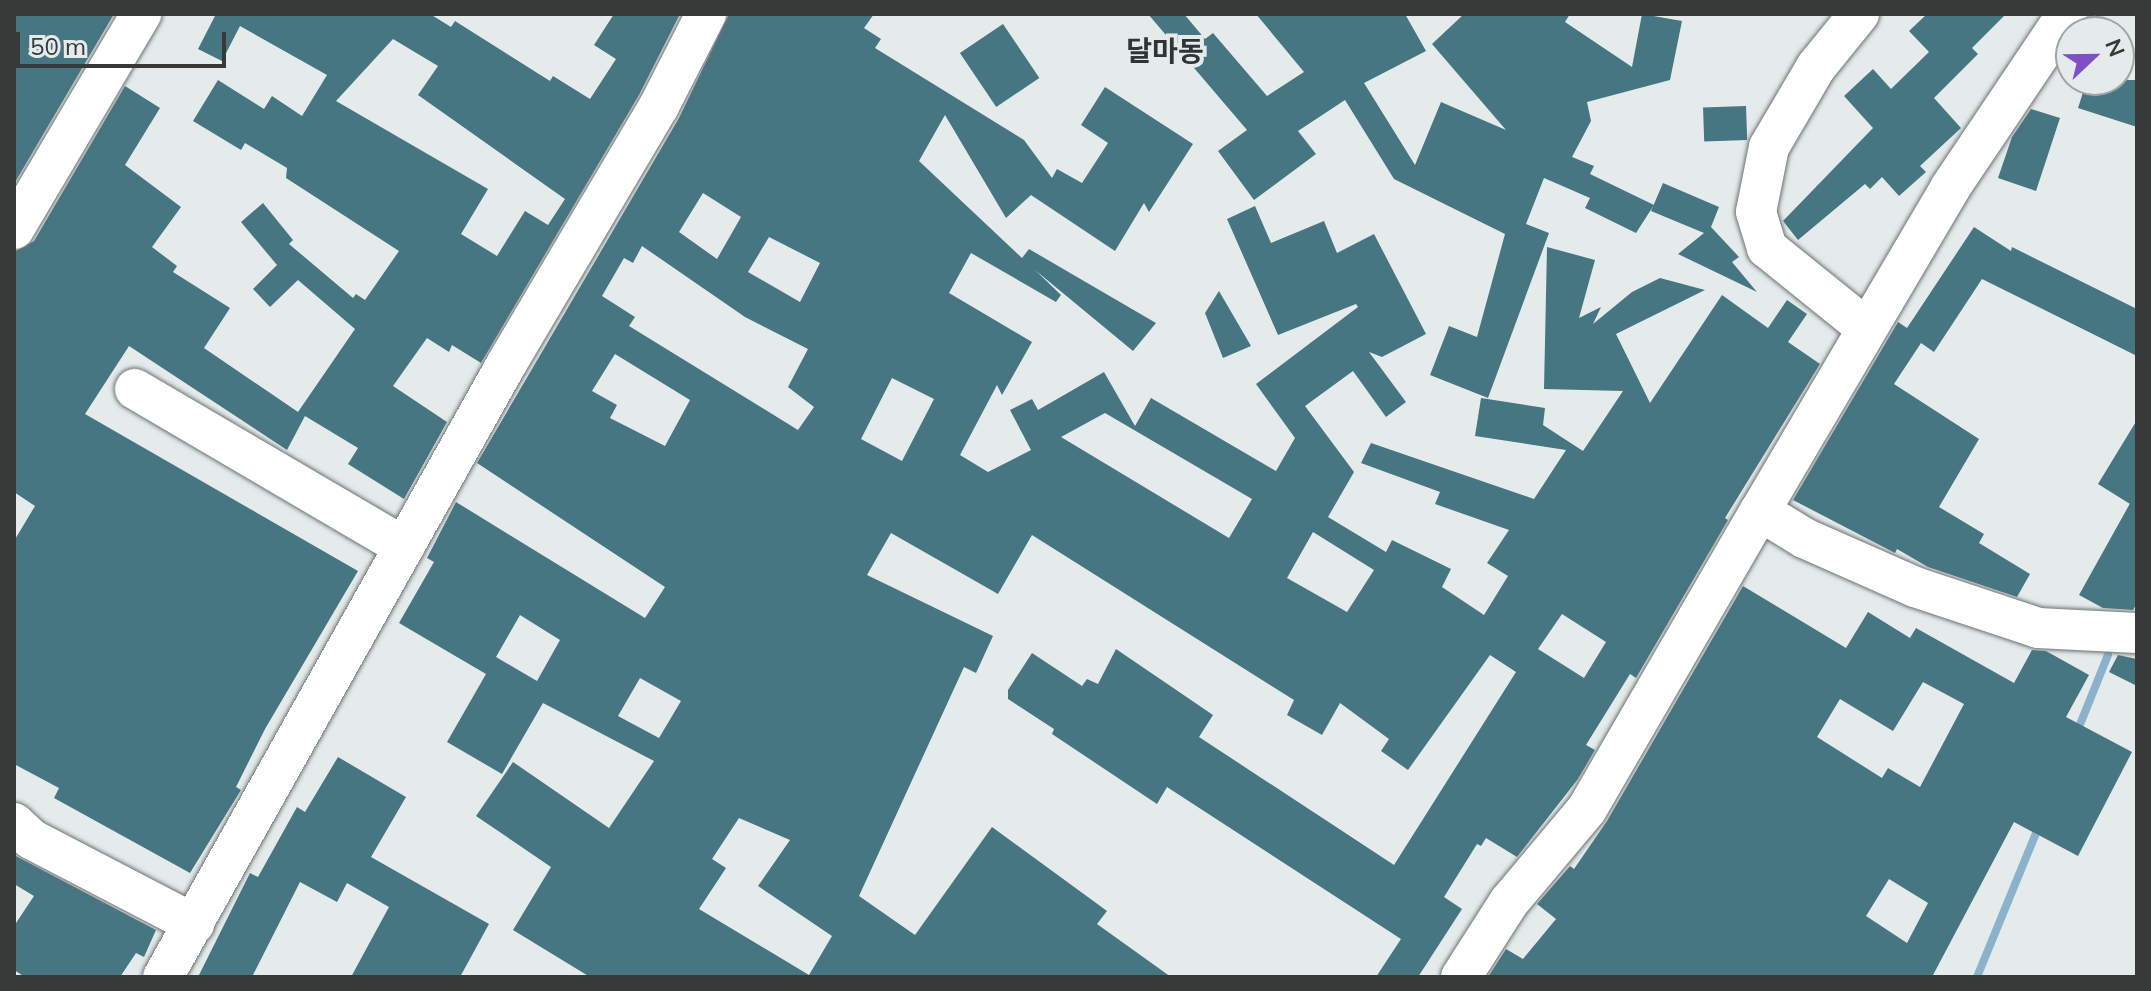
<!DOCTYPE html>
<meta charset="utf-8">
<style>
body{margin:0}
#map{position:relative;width:2151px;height:991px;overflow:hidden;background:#e5ebeb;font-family:Mulish,"Noto Sans KR",sans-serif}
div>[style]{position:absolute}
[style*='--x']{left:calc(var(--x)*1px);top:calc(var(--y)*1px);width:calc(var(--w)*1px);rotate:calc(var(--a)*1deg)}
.stream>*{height:8px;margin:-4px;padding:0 4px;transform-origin:4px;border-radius:4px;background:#8bb2cc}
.building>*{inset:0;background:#457682;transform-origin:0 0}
.roads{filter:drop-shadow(0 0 2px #6c7272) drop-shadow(0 0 2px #6c7272)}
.minor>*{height:40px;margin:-20px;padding:0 20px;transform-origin:20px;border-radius:20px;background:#fff}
span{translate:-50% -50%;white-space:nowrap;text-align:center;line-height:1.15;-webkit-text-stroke:8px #e5ebeb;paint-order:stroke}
.quarter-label{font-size:28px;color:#2f3434;font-weight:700}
.frame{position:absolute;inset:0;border:16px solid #383a3a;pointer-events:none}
.north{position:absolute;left:2055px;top:16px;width:80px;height:80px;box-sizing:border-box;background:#e5ebeb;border:2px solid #a0a4a4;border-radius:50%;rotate:68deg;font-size:22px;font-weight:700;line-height:32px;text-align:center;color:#383a3a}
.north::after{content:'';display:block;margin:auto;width:28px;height:36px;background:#7d50c9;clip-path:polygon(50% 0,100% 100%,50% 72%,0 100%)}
.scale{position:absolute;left:16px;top:32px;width:210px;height:36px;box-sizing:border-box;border:4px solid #383a3a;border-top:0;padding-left:10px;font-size:24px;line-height:28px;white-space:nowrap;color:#383a3a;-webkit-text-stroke:6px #e5ebeb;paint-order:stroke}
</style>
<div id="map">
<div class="stream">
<div style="--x:2077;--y:732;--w:83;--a:-68.1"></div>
<div style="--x:1977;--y:977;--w:163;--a:-67.7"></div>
</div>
<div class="building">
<div style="clip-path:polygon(14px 14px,114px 14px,14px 184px)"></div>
<div style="clip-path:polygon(evenodd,216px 14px,430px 14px,451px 27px,455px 21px,550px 81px,553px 76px,590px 99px,616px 59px,594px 45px,614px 14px,680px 14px,639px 95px,481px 363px,452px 345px,449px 352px,427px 338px,393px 386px,447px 422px,404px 499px,348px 464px,358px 448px,305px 416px,287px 450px,129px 346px,85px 414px,358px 571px,265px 729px,236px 787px,241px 790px,190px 873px,54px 798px,59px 788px,14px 764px,14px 541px,35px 506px,14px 492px,14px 252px,34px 241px,125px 86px,160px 108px,125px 165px,181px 207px,152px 247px,177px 266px,173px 272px,230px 308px,204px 348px,298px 412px,355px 329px,298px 280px,270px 307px,253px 289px,277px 265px,241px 222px,263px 203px,293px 240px,289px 244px,353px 298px,356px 294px,365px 300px,399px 251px,286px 178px,287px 168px,245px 143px,241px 150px,193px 121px,218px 80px,264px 109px,272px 96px,302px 116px,327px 75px,240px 26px,222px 61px,198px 49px,216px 14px,393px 39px,438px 66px,418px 95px,565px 199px,548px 225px,525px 211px,497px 256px,461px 234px,488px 189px,336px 101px,393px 39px)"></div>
<div style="clip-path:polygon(evenodd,729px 14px,874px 14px,864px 28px,881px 39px,875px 48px,1024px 140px,1052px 178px,1057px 169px,1082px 183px,1108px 143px,1081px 125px,1105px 87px,1193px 144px,1149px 212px,1144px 203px,1115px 251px,1031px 195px,1006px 218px,945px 115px,919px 161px,1022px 258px,1029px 249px,1156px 323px,1133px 351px,1035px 270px,1061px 295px,1056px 302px,971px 253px,949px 293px,1032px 342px,1002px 395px,997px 385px,960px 455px,988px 472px,1031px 450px,1010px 410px,1032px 399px,1038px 410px,1104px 372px,1135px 426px,1151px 398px,1276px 471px,1295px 438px,1256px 384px,1358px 307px,1356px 304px,1278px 335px,1227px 219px,1255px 206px,1271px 243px,1324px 221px,1337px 253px,1374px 234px,1426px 334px,1382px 357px,1369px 352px,1406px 402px,1386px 417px,1353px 371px,1305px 406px,1354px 472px,1328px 517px,1386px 552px,1392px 540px,1451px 569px,1442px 587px,1484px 615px,1508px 576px,1487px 563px,1509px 530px,1435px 504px,1440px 492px,1361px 463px,1371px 443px,1534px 499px,1566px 450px,1475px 436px,1481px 398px,1545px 408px,1543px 425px,1583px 451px,1623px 391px,1544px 389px,1547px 247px,1595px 260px,1579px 318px,1601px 307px,1593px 324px,1632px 292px,1660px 278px,1705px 290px,1616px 334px,1650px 403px,1722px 295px,1768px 328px,1787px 300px,1807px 314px,1788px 342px,1820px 364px,1725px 518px,1728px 520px,1636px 678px,1630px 674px,1586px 745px,1595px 750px,1578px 779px,1517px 857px,1486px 838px,1481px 846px,1477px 844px,1444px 897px,1462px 909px,1418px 977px,1376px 977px,1401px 939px,1167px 787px,1157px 804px,1052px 734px,1054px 729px,1008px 699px,1008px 690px,1032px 653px,1082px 686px,1087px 679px,1098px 684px,1116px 649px,1213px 715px,1199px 737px,1394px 865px,1516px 672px,1490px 655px,1408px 770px,1381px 751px,1389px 739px,1340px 703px,1322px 735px,1287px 715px,1294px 700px,1032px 535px,998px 594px,891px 533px,867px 575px,993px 636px,976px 673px,964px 667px,859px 896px,915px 935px,992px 827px,1107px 911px,1097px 924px,1171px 977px,590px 977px,513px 930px,551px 867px,476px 816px,513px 762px,609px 828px,654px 761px,543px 703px,502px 774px,447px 742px,486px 674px,399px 623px,434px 562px,427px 558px,456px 502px,645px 618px,665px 587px,477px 463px,679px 118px,729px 14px,703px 193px,741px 217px,717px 259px,679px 232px,703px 193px,729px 14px,769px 237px,820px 263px,800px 302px,748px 272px,769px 237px,729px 14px,642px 246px,745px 317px,808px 349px,788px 387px,814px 407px,798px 430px,629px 326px,635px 317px,602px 296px,624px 258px,633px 263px,642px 246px,729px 14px,615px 354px,690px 400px,665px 446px,610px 418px,617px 405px,592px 391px,615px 354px,729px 14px,892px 378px,934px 399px,902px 461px,861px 439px,892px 378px,729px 14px,1105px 413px,1252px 499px,1229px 538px,1061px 437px,1105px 413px,729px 14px,1313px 532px,1374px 570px,1347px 612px,1287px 578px,1313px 532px,729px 14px,1562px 614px,1606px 642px,1584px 678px,1538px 649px,1562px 614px,729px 14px,520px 615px,560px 640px,537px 681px,496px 657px,520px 615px,729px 14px,640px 678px,681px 701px,659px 738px,618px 716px,640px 678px,729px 14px,739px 818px,790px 840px,758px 886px,832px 936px,809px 975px,699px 909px,726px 868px,712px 859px,739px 818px)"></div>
<div style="clip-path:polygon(1148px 14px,1184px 14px,1205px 39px,1213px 33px,1267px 96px,1304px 72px,1256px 14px,1405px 14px,1426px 51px,1364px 83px,1415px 165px,1441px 102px,1506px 130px,1432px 44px,1464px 14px,1570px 14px,1565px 22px,1632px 67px,1642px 14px,1682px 21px,1670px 80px,1587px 102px,1591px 121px,1572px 157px,1594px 166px,1590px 174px,1654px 205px,1636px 233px,1585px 208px,1590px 198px,1544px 178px,1526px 224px,1549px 233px,1488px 398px,1430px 375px,1449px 326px,1477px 337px,1505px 234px,1394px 179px,1345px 100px,1298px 131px,1316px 154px,1254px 200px,1218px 151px,1247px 130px)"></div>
<div style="clip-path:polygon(1927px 14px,2006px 14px,1972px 48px,1978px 54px,1934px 98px,1961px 128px,1920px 166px,1926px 172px,1899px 196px,1882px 177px,1870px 189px,1865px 184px,1798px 240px,1783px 221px,1873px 128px,1844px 96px,1873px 69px,1891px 89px,1929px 52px,1909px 31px)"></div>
<div style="left:1003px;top:24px;width:65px;height:52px;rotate:56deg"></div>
<div style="clip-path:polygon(2087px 80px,2137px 80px,2137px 127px,2078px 108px)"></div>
<div style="left:1746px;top:106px;width:34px;height:43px;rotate:88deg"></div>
<div style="clip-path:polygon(2031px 109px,2060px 118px,2036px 191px,1998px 178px,2012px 137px)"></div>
<div style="clip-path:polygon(1663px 183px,1719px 207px,1711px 227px,1739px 257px,1732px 262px,1757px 292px,1678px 254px,1704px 233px,1651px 211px)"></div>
<div style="clip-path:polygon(1974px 227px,2011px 251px,2012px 247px,2137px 309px,2137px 356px,1982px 279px,1934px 352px,1921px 343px,1894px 384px,1979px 439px,1939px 507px,1984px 534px,1979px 543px,2030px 574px,2017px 597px,1928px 567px,1897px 549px,1895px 553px,1793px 500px,1898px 322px,1907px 328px)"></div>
<div style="clip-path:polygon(1219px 291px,1251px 346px,1223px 358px,1205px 313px)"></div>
<div style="clip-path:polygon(2137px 420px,2137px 603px,2133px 610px,2103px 608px,2079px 595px,2133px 498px,2130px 504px,2098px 484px)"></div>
<div style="clip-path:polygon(evenodd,1743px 586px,1846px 648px,1868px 612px,1910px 638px,1916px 628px,2014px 683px,2032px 650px,2046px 651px,2089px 675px,2066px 717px,2132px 752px,2078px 856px,2014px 822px,1932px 977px,1488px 977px,1506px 949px,1523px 959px,1556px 919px,1537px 904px,1570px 866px,1574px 869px,1607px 821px,1743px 586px,1923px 682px,1964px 704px,1920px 787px,1888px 768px,1882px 778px,1817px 737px,1840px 699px,1893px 731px,1923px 682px,1743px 586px,1889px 879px,1928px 903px,1907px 943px,1866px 916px,1889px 879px)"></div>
<div style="clip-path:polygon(2118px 655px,2137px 659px,2137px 686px,2109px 672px)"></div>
<div style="clip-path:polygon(338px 757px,406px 797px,371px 857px,489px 924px,460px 977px,351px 977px,389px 907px,347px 883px,337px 902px,300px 882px,252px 977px,198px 977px,250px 873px,258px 877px,297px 807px,305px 812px)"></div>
<div style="clip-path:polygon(14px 855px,156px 930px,144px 957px,136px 953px,120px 977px,25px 977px,14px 970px,14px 926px,34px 896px,14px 884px)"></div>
</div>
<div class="roads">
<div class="minor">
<div style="--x:1859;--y:14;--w:68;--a:129.1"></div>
<div style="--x:1816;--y:67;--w:93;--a:120.4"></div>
<div style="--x:1769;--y:147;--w:66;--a:101.3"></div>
<div style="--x:1756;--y:212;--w:38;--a:73"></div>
<div style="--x:1767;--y:248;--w:127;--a:38.9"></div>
<div style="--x:14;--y:229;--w:250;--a:-59.4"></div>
<div style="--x:135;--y:389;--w:312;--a:30.4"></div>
<div style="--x:1760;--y:511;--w:375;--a:-59.5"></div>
<div style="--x:1950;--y:188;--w:210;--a:-56.1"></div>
<div style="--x:14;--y:823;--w:23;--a:43"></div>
<div style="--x:31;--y:839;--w:184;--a:27.5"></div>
<div style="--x:163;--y:977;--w:704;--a:-60.74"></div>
<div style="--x:507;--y:363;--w:299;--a:-59.4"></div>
<div style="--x:659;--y:106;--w:103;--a:-62.9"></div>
<div style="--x:1461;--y:977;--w:89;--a:-57.4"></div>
<div style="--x:1509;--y:902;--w:121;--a:-50"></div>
<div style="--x:1587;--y:809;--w:345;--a:-59.9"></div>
<div style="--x:1760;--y:511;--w:52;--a:31.5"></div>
<div style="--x:1804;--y:538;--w:121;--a:23.8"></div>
<div style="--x:1915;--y:587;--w:130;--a:18.4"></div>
<div style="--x:2038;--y:628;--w:99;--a:2.9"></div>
</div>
</div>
<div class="quarter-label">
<span style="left:1165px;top:51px">달마동</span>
</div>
<div class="frame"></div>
<div class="north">N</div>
<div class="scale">50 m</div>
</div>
